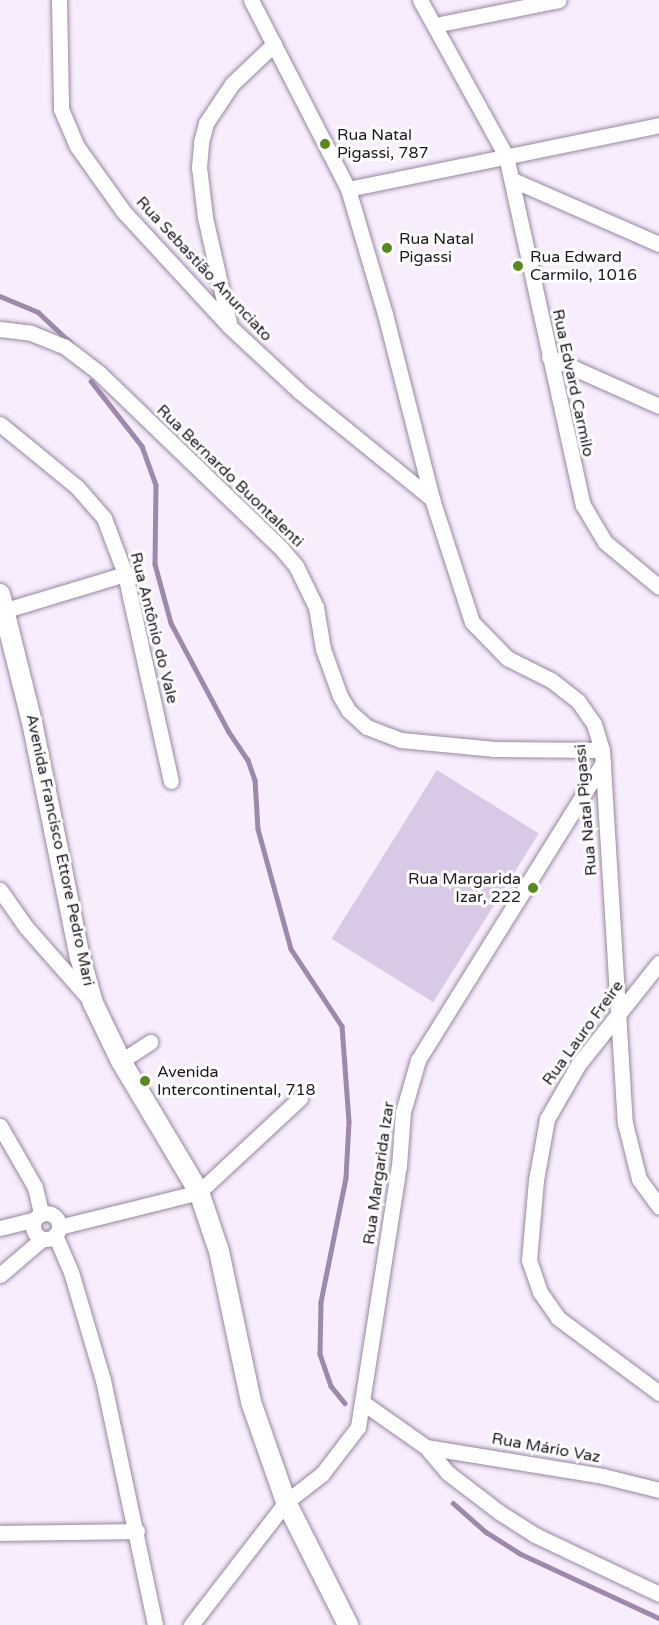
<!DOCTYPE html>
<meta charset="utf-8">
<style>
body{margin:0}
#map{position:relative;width:659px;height:1625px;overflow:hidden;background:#f7edfd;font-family:"Varela Round",sans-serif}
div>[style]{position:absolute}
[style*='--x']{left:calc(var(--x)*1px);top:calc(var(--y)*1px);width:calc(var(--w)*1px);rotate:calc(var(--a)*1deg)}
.green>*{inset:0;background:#dac9e6;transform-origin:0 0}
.stream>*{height:4.5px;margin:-2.25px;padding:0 2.25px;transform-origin:2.25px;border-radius:2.25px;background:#9e89ac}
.roads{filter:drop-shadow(0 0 2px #9788a0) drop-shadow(0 0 2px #9788a0)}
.minor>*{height:15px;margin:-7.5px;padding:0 7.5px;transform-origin:7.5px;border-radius:7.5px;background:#fff}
.minor>.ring{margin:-7.5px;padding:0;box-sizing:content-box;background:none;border:15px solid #fff;border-radius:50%}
.tertiary>*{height:20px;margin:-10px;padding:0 10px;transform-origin:10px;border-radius:10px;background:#fff}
.dots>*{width:16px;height:16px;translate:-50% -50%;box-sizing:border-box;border:3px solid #fff;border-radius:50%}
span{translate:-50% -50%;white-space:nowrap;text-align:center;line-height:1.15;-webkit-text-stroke:6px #fff;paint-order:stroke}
.poi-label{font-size:16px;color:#1e1822}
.left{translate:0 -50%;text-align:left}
.right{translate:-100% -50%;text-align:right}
.street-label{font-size:16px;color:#1e1822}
</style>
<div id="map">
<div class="green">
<div style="left:437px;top:770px;width:120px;height:199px;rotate:32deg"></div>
</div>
<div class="stream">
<div style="--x:0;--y:296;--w:41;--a:22.8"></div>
<div style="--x:38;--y:312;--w:45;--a:43.2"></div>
<div style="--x:91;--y:381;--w:83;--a:51.9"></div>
<div style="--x:142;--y:446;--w:41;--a:70.3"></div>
<div style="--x:156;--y:485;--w:79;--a:90.7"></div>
<div style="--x:155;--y:564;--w:61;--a:74.8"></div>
<div style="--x:171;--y:623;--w:123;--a:62"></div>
<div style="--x:229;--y:732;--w:34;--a:56"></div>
<div style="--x:248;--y:760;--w:21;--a:71"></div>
<div style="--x:255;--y:780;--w:49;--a:86.5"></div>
<div style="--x:258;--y:829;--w:124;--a:74.6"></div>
<div style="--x:291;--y:949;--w:92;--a:56.5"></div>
<div style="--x:342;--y:1026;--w:96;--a:85.8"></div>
<div style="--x:349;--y:1122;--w:56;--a:93.1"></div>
<div style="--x:346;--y:1178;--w:126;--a:101.4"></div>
<div style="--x:321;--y:1302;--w:52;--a:91.1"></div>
<div style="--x:320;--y:1354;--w:34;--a:71"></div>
<div style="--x:331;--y:1386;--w:22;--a:51"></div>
<div style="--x:453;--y:1503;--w:44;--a:41.3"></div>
<div style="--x:486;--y:1532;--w:41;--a:32.2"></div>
<div style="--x:521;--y:1554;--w:152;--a:24.9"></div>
</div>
<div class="roads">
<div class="minor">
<div style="--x:59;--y:0;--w:109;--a:88.9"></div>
<div style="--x:61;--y:109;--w:39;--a:67"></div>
<div style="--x:76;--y:145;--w:81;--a:54.5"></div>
<div style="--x:123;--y:211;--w:156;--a:47.3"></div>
<div style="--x:229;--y:326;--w:97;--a:42.9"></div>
<div style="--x:300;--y:392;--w:170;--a:39"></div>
<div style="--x:251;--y:0;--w:212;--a:62.8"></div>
<div style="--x:348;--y:189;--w:130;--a:73.5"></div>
<div style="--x:385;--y:314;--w:191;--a:75.7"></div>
<div style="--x:432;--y:499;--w:129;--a:72"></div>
<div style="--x:472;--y:622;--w:50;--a:45.8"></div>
<div style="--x:507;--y:658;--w:49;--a:26.6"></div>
<div style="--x:551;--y:680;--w:34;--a:38"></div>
<div style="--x:578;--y:701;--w:28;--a:55"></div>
<div style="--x:594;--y:724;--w:27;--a:73"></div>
<div style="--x:602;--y:750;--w:374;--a:86.5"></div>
<div style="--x:625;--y:1123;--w:58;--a:76"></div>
<div style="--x:639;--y:1179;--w:34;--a:54"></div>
<div style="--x:420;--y:0;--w:178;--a:61.1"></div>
<div style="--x:506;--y:156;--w:357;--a:77.6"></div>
<div style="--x:583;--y:505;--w:43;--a:59.3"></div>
<div style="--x:605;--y:542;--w:70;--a:39.8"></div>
<div style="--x:435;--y:25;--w:126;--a:-11.4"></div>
<div style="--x:513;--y:180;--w:159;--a:23.7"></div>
<div style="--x:348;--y:189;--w:318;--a:-11.6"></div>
<div style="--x:229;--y:323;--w:109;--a:-102.8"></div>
<div style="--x:205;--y:217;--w:50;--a:-96.8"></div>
<div style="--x:199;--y:167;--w:25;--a:-85"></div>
<div style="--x:201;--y:142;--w:20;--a:-75"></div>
<div style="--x:206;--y:123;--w:47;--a:-56.3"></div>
<div style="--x:232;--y:84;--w:58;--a:-43.6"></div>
<div style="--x:0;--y:329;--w:31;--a:7"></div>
<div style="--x:31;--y:333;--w:35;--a:22"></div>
<div style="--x:64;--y:346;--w:43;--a:37.4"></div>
<div style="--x:98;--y:372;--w:252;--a:43.9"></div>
<div style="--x:280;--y:547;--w:25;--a:50"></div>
<div style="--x:296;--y:566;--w:46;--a:64"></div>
<div style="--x:316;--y:607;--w:43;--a:80.5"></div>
<div style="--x:323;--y:649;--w:50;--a:70.1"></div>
<div style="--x:340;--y:696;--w:17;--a:59"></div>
<div style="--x:349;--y:711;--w:24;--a:42"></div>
<div style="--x:367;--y:727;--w:36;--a:21"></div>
<div style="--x:401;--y:740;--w:94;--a:5.5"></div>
<div style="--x:495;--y:749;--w:107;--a:0.5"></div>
<div style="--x:549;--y:357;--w:120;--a:24"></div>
<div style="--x:0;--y:424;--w:99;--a:39.3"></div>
<div style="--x:77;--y:487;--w:41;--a:48.9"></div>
<div style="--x:104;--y:518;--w:60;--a:69.4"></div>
<div style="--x:125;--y:574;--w:212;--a:77.5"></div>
<div style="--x:6;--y:610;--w:124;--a:-16.8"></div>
<div style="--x:0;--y:890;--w:45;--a:54.9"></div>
<div style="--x:26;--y:927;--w:98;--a:48.7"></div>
<div style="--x:659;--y:963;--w:130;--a:128.5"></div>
<div style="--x:578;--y:1065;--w:62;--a:119.9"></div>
<div style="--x:547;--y:1119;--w:62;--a:100.2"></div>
<div style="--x:536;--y:1180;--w:80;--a:95"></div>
<div style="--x:529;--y:1260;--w:34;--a:71"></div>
<div style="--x:540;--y:1292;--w:32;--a:55"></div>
<div style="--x:558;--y:1318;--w:126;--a:36.6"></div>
<div style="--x:121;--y:1061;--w:35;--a:-33"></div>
<div style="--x:0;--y:1126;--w:70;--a:60.2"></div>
<div style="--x:35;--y:1187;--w:28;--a:77"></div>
<div class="ring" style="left:33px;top:1213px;width:11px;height:11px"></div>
<div style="--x:59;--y:1227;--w:144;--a:-14"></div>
<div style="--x:199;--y:1192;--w:138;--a:-42.9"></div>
<div style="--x:0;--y:1228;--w:36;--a:-14"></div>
<div style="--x:55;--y:1235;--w:40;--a:66.6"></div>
<div style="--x:71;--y:1272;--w:113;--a:73.5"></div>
<div style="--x:103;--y:1380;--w:250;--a:78"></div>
<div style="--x:0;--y:1275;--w:55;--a:-40.6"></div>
<div style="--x:362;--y:1402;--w:78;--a:35.1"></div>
<div style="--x:426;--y:1447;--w:34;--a:50"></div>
<div style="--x:448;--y:1473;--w:64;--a:37.4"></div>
<div style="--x:499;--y:1512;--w:43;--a:32.6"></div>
<div style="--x:535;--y:1535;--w:137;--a:25.4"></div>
<div style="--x:426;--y:1447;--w:179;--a:9.3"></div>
<div style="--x:603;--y:1476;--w:58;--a:14"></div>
<div style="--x:0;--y:1533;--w:137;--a:-0.8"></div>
<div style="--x:191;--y:1625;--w:155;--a:-52.3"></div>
<div style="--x:286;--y:1502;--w:46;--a:-37.9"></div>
<div style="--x:322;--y:1474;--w:59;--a:-52.5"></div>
<div style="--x:358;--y:1427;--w:264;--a:-81.1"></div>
<div style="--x:399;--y:1166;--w:54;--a:-85.8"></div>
<div style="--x:403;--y:1112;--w:54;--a:-73.9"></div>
<div style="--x:418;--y:1060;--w:350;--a:-58.1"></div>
</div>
<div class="tertiary">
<div style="--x:0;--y:594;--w:132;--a:76"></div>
<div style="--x:32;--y:722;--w:240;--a:78.5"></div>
<div style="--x:80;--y:957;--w:48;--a:74.2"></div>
<div style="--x:93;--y:1003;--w:64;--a:64.2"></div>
<div style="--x:121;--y:1061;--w:152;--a:59.2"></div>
<div style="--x:199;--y:1192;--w:62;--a:71.3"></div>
<div style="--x:219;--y:1251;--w:154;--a:78"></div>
<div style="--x:251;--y:1402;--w:106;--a:70.7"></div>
<div style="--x:286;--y:1502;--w:138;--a:63.2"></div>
</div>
</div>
<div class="dots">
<div style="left:325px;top:144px;background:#57891e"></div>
<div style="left:387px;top:248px;background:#57891e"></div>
<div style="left:518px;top:266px;background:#57891e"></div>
<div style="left:533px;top:888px;background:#57891e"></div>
<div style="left:145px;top:1081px;background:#57891e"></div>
</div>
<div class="poi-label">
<span class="left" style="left:337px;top:144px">Rua Natal<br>Pigassi, 787</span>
<span class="left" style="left:399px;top:248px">Rua Natal<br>Pigassi</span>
<span class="left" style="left:530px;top:266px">Rua Edward<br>Carmilo, 1016</span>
<span class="right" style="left:521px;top:888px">Rua Margarida<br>Izar, 222</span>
<span class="left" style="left:157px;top:1081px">Avenida<br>Intercontinental, 718</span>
</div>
<div class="street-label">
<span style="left:204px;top:269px;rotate:47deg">Rua Sebastião Anunciato</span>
<span style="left:573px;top:383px;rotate:78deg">Rua Edvard Carmilo</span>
<span style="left:230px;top:476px;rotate:44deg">Rua Bernardo Buontalenti</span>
<span style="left:154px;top:628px;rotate:76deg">Rua Antônio do Vale</span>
<span style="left:586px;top:810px;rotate:-95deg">Rua Natal Pigassi</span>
<span style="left:60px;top:850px;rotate:78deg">Avenida Francisco Ettore Pedro Mari</span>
<span style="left:583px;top:1033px;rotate:-54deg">Rua Lauro Freire</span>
<span style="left:379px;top:1173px;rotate:-82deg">Rua Margarida Izar</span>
<span style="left:546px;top:1448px;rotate:10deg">Rua Mário Vaz</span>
</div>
</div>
